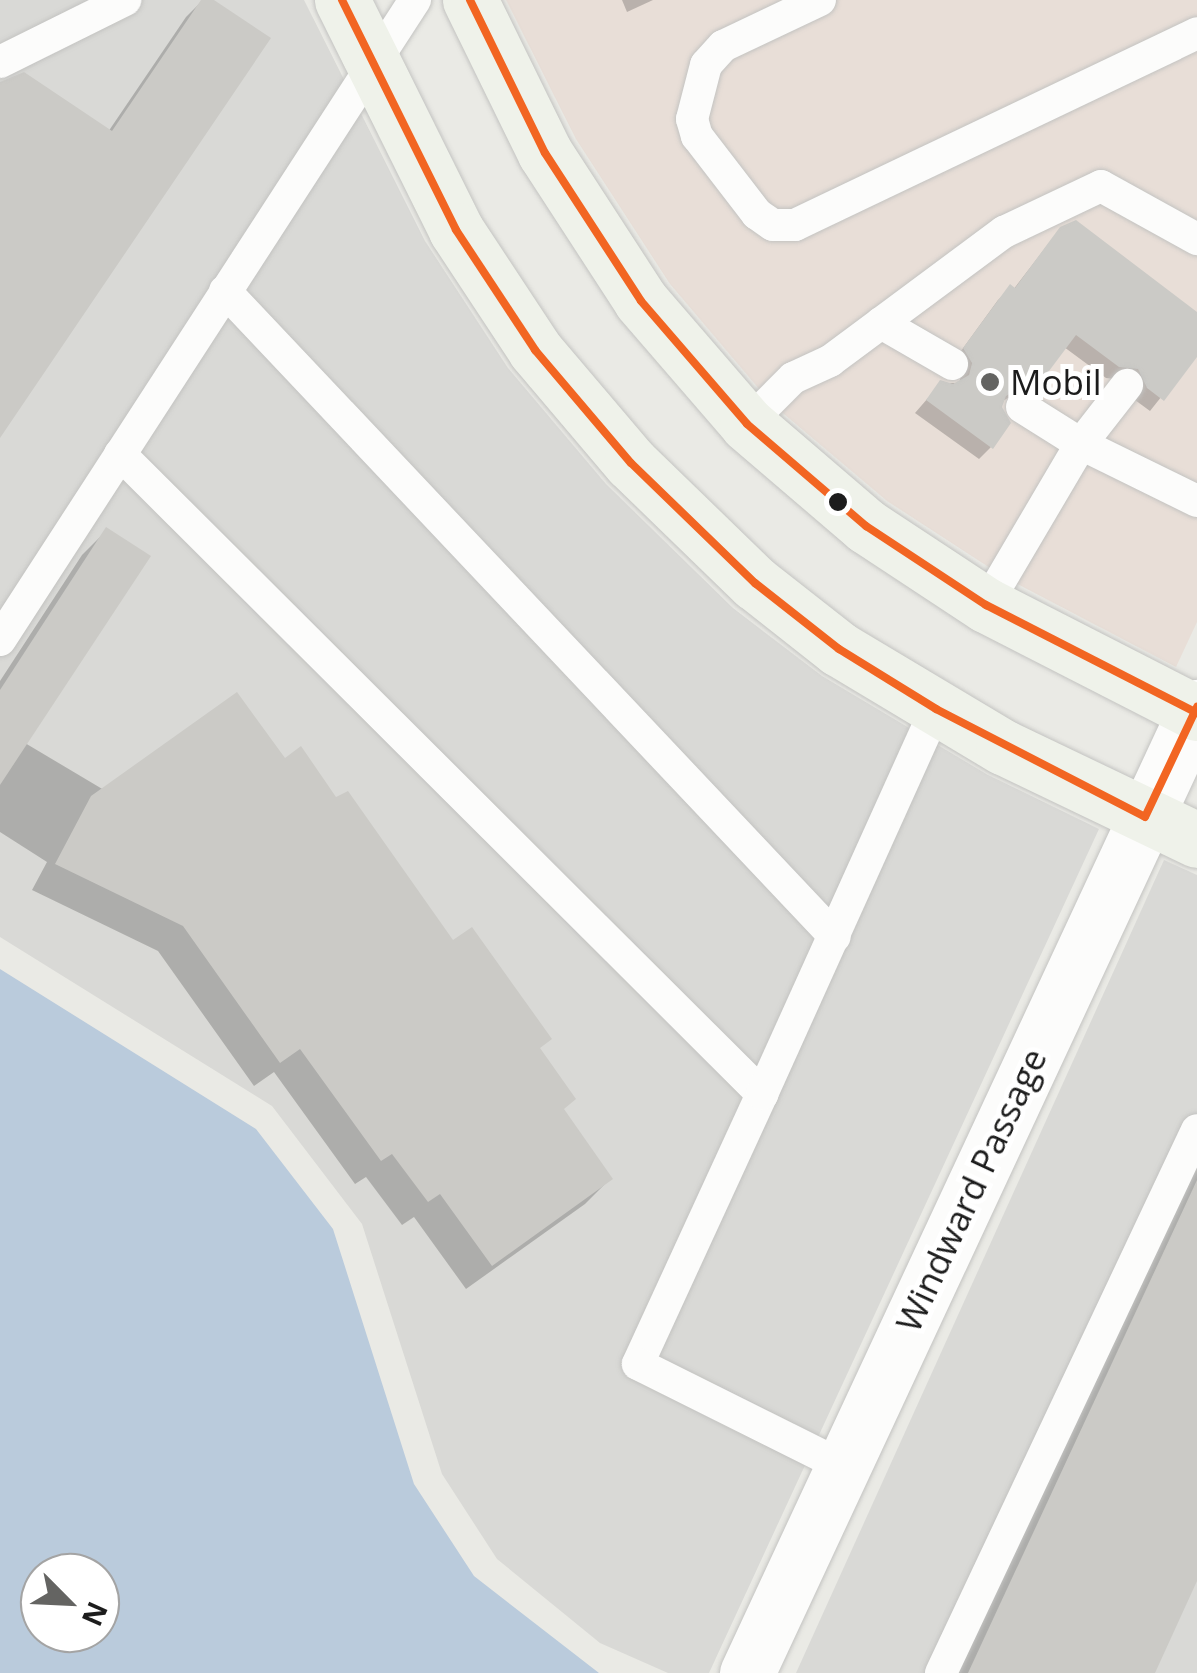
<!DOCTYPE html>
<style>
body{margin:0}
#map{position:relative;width:1197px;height:1673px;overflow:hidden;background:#eaeae5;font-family:"Open Sans",sans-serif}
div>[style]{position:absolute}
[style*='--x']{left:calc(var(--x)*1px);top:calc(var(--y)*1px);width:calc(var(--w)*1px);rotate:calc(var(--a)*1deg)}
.residential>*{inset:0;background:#d9d9d6}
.commercial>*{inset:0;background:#e8ded7}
.water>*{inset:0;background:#bacbdc}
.shadow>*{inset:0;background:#0003}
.building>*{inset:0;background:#cbcac6}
.roads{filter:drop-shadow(0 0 2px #c3c3c1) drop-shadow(0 0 2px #c3c3c1)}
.lane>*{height:32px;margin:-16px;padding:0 16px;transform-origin:16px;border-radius:16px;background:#fcfcfb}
.street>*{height:55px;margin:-27.5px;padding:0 27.5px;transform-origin:27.5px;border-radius:27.5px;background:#fcfcfb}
.secondary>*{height:55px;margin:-27.5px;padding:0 27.5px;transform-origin:27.5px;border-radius:27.5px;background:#eff2ea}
.bus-1>*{height:8px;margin:-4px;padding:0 4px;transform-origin:4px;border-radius:4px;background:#f26522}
.dots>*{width:28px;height:28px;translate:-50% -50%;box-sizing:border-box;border:5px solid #fff;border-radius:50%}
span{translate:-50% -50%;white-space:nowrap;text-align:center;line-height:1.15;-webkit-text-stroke:10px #fff;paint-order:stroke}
.poi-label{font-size:35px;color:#1c1c1c}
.left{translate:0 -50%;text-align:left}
.street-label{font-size:35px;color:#1c1c1c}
.north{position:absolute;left:20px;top:1553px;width:100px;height:100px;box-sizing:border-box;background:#fff;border:2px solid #a4a4a4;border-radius:50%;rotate:114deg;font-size:28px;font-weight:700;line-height:40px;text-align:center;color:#1c1c1c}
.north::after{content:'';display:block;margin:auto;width:35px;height:45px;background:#646462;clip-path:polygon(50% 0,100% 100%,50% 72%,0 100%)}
</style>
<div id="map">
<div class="residential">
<div style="clip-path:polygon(0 0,304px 0,425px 241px,508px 368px,606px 484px,733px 608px,822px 676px,988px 775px,1099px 829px,709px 1673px,668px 1673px,600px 1643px,497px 1559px,442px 1474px,362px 1224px,272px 1106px,0 937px)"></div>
<div style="clip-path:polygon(1164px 860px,1197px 875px,1197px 1673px,796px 1673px)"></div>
</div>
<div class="commercial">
<div style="clip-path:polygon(506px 0,1197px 0,1197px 622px,1176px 667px,1004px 577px,887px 501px,771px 403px,670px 284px,576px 139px)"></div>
</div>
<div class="water">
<div style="clip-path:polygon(evenodd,0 969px,256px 1129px,333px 1229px,414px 1484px,474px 1576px,599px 1673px,0 1673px,0 969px,40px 1573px,100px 1573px,100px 1633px,40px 1633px,40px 1573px)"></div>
</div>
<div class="shadow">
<div style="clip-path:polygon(203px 0,209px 0,0 409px,0 89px,108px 132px,186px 17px)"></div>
<div style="clip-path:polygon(622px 0,653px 0,627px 12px)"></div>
<div style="clip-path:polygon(1049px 243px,1197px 315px,1197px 352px,1150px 411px,1135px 400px,1127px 380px,1106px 378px,1064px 347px,1020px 402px,1008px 398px,1001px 402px,991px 447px,979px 459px,915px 413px,941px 383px,959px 383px,961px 376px,953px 362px,998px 300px,1010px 288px,1013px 290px)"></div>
<div style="clip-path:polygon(107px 530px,25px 743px,104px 790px,284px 761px,335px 801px,538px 1049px,561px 1110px,610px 1179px,585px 1204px,466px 1289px,414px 1217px,402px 1225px,366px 1177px,355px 1184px,274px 1072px,254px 1086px,158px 951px,32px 890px,47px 862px,0 832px,0 681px,82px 555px)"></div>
<div style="clip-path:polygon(1197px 1154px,1197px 1576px,1152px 1673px,956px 1673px)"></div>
</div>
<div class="building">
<div style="clip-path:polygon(201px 0,214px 0,271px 38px,0 438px,0 82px,24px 72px,112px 131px)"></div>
<div style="clip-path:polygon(1076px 220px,1197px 312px,1197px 357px,1164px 401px,1147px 388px,1138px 369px,1119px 367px,1076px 335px,1034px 391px,1022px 387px,1006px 396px,1002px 407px,1011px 423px,993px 449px,926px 400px,940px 380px,953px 384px,969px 375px,972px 363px,963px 348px,1010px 284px,1015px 288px,1060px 227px)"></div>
<div style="clip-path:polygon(106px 527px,151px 556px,0 785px,0 690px)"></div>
<div style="clip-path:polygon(237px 692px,285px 758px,301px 746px,336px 797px,348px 791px,453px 940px,472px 927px,552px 1039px,540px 1048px,576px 1099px,564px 1109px,613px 1179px,492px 1266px,440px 1194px,428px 1202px,392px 1154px,381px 1161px,300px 1049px,280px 1063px,183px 926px,55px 864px,91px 796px)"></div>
<div style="clip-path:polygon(1197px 1180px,1197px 1581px,1155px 1673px,968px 1673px)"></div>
</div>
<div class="roads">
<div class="lane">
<div style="--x:820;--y:0;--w:107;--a:154.6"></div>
<div style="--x:723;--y:46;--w:25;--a:132"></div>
<div style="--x:706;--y:65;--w:56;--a:104.5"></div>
<div style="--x:692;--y:119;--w:18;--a:74"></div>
<div style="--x:697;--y:136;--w:98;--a:52.4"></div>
<div style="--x:757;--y:214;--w:19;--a:35"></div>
<div style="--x:773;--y:225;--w:22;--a:0"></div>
<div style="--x:795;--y:225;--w:445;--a:-25.5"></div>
<div style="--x:0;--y:62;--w:140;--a:-26.4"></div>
<div style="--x:225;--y:291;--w:888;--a:46.64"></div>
<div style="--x:881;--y:323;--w:82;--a:30"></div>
<div style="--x:1022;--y:407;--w:70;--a:32.1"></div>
<div style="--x:1081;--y:444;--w:129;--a:26.2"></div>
<div style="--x:747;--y:424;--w:65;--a:-45"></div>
<div style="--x:793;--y:378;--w:41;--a:-24.7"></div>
<div style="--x:830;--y:361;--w:217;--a:-36.6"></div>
<div style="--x:1004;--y:232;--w:107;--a:-25.4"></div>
<div style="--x:1101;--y:186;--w:110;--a:28.9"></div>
<div style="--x:120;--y:454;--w:907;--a:44.91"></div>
<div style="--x:762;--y:1094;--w:297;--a:114.7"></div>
<div style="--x:638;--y:1364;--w:229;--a:26.5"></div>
<div style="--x:986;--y:605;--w:187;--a:-59.5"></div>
<div style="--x:1081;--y:444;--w:75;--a:-52.1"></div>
<div style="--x:0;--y:640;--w:763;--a:-57.04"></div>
<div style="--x:762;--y:1094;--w:422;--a:-65.7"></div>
<div style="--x:941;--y:1673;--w:600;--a:-64.76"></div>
</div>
<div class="street">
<div style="--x:747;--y:1673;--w:1066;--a:-65.02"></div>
</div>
<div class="secondary">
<div style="--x:342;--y:0;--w:257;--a:63.6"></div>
<div style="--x:456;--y:230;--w:144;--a:56.6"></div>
<div style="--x:535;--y:350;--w:148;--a:49.7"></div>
<div style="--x:631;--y:463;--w:173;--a:44.1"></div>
<div style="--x:755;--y:583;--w:107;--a:38.2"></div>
<div style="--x:839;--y:649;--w:191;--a:30.9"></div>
<div style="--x:1003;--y:747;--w:215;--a:25.6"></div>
<div style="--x:470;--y:0;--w:170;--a:63.9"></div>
<div style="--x:545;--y:153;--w:176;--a:57"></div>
<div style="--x:641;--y:301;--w:162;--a:49.2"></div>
<div style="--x:747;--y:424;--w:157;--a:40.6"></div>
<div style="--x:866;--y:526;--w:144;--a:33.4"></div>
<div style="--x:986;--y:605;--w:237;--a:27.1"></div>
</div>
</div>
<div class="bus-1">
<div style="--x:342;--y:0;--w:257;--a:63.6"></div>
<div style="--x:456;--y:230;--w:144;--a:56.6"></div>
<div style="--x:535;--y:350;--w:148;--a:49.7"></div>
<div style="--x:631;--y:463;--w:173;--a:44.1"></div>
<div style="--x:755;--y:583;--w:107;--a:38.2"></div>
<div style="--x:839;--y:649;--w:114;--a:31.7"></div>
<div style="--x:936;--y:709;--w:235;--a:27.3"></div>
<div style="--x:1145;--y:817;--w:122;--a:-64.7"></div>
<div style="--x:470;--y:0;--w:170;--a:63.9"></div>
<div style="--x:545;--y:153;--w:176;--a:57"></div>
<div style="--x:641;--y:301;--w:162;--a:49.2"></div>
<div style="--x:747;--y:424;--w:157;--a:40.6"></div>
<div style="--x:866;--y:526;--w:144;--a:33.4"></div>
<div style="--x:986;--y:605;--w:237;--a:27.1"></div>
</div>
<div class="dots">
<div style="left:990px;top:382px;background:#646462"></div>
<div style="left:838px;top:502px;background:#1c1c1c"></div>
</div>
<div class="poi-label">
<span class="left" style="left:1010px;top:382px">Mobil</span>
</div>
<div class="street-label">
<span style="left:971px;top:1190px;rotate:-65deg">Windward Passage</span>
</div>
<div class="north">N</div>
</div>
